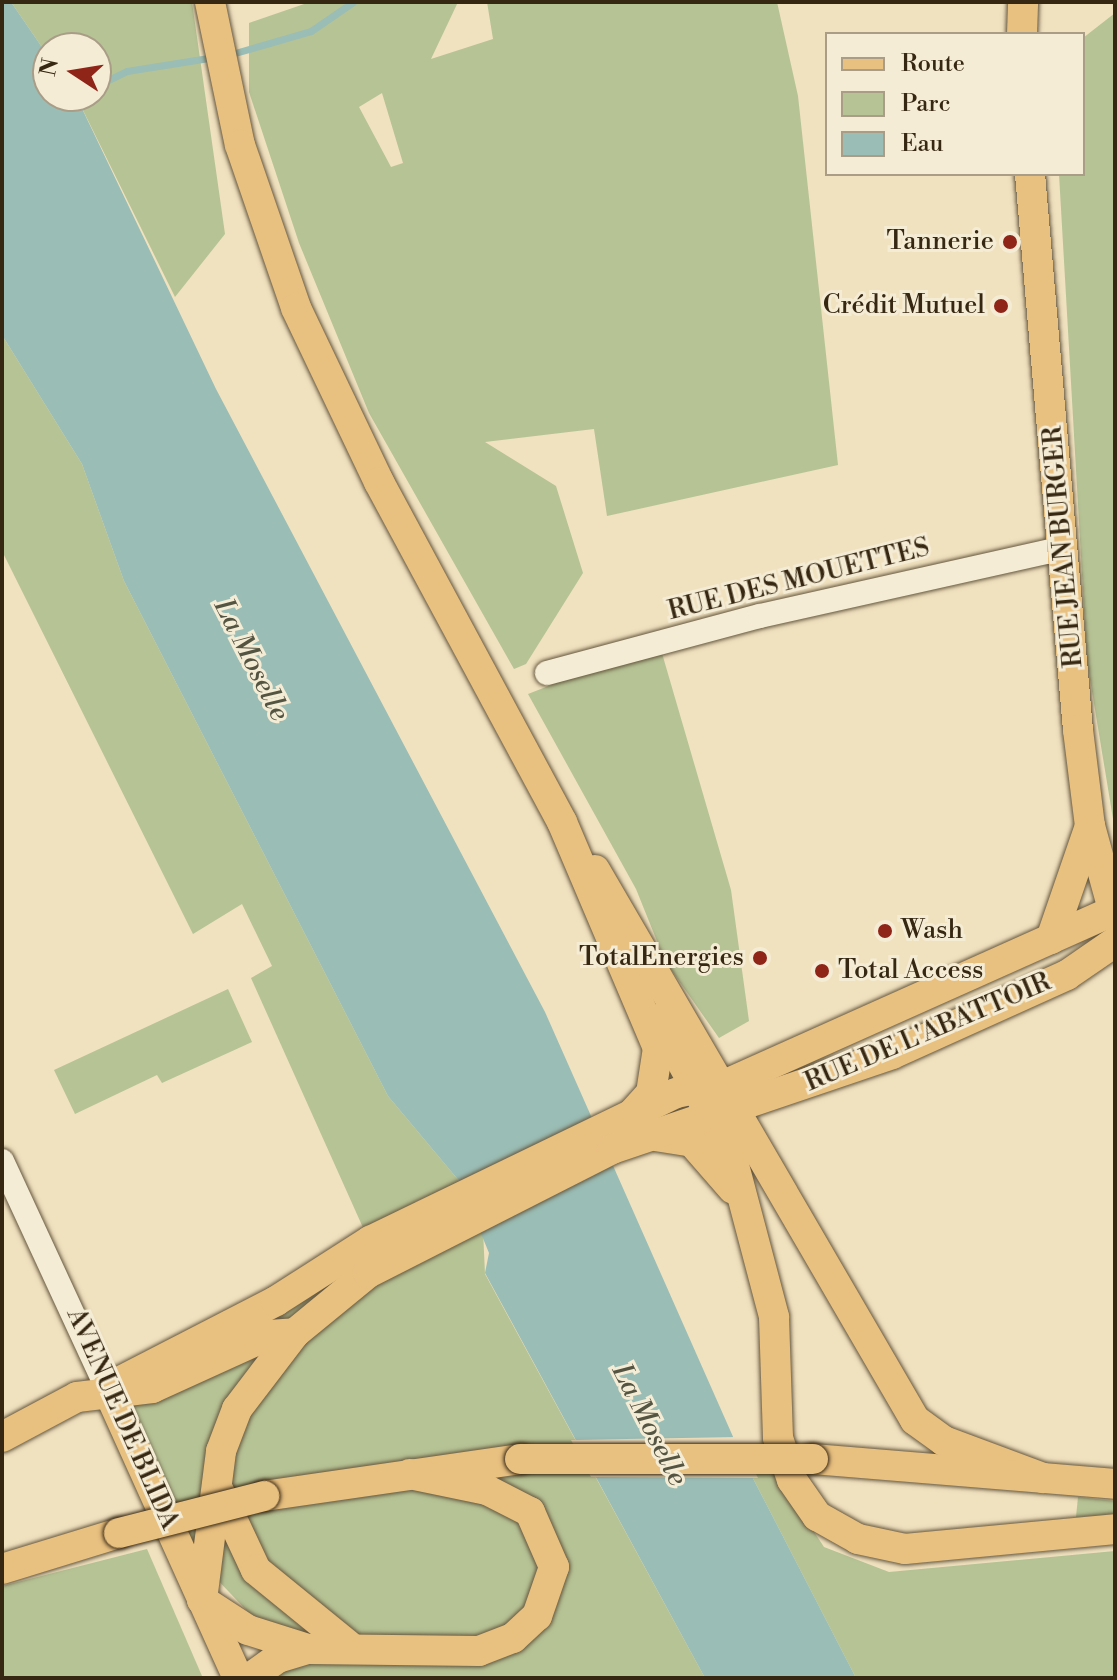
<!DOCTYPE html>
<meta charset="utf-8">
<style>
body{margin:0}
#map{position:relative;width:1117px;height:1680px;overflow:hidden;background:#f0e1bf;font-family:"Libre Bodoni",serif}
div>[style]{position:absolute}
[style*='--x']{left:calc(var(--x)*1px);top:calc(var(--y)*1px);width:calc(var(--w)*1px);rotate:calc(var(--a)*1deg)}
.green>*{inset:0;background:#b6c395}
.water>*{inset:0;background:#9abdb5}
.pier>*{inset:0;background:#f0e1bf}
.stream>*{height:7px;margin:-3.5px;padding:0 3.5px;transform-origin:3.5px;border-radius:3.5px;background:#9abdb5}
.roads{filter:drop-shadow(0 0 2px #64563d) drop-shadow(0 0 2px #64563d)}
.minor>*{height:24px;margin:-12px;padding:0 12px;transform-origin:12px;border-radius:12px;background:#f5ecd5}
.major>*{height:30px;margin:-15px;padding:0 15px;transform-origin:15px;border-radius:15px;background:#e8c080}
.bridges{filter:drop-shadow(0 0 2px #362712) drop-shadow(0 0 2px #362712)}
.major-bridge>*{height:30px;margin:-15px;padding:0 15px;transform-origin:15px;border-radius:15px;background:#e8c080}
.dots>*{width:22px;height:22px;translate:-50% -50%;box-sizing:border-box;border:4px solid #f5ecd5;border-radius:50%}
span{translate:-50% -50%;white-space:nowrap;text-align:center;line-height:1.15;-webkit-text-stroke:6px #f5ecd5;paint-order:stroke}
.poi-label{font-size:26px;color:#362712}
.right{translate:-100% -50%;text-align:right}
.left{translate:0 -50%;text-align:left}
.street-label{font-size:26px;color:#362712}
.water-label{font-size:28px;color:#545443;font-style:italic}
.frame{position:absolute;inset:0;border:4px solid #362712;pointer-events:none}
.legend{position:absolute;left:825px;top:32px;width:260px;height:144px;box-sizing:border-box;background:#f5ecd5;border:2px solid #a99d87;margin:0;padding:10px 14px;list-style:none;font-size:24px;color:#362712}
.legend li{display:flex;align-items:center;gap:16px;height:40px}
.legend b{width:40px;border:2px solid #a99d87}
.north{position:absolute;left:32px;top:32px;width:80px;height:80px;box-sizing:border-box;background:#f5ecd5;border:2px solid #a99d87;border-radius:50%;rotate:282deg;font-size:22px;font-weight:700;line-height:32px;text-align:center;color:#362712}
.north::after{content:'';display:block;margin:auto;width:28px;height:36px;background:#8f2418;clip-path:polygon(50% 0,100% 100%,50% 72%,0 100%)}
</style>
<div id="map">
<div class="green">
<div style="clip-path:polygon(11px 2px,192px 2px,225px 234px,175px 297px,76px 96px,96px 96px,96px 48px,48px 48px,48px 56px)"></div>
<div style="clip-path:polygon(evenodd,310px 2px,458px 2px,431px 59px,493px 39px,487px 2px,777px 2px,798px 96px,838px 465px,607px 516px,594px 429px,485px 442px,556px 486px,583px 573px,526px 664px,514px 669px,369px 413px,299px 243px,249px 92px,249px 23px,310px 2px,382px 93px,403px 163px,391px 167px,359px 107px,382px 93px)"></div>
<div style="clip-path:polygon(1115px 13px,1115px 831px,1087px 661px,1059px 174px,1083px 174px,1083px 38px)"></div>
<div style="clip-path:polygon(2px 335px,82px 464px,124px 581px,388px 1096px,460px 1182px,415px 1202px,420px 1217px,483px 1230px,485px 1274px,705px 1678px,278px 1678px,281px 1630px,249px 1613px,171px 1531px,107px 1388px,369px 1241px,251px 978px,272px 966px,242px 904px,193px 934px,2px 551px)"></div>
<div style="clip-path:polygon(659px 643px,731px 890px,749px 1021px,719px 1038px,665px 961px,636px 889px,528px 694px)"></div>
<div style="clip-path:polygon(228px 989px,252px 1042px,162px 1083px,157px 1075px,75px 1114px,54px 1070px)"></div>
<div style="clip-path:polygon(742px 1457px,766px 1459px,824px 1547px,889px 1572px,1115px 1551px,1115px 1678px,856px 1678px)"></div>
<div style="clip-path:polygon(1078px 1497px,1115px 1501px,1115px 1515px,1076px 1517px)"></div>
<div style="clip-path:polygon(147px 1549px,202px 1676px,2px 1678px,2px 1586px)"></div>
</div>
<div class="water">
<div style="clip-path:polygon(2px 2px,11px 2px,48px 56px,48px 96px,76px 96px,216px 389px,545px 1012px,742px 1457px,856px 1678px,705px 1678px,485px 1273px,489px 1253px,460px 1182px,388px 1096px,124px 581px,82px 464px,2px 335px)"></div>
</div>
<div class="pier">
<div style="clip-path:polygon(738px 1437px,758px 1478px,591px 1477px,571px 1440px)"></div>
</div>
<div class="stream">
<div style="--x:228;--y:55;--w:86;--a:-16.1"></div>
<div style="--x:311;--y:31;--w:51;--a:-34.6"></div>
<div style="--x:96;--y:86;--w:34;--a:-26"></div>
<div style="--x:127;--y:71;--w:89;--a:-9"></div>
</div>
<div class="roads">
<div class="minor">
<div style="--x:547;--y:673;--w:220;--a:-15"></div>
<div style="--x:760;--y:616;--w:312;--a:-12.6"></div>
<div style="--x:2;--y:1161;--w:250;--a:65.2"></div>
</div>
<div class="major">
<div style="--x:210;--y:2;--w:146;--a:78.2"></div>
<div style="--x:240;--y:145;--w:172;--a:71"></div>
<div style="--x:296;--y:308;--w:193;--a:64.5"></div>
<div style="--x:379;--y:482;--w:386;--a:61.7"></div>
<div style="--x:562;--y:822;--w:246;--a:67"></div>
<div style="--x:658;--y:1048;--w:46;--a:98.8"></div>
<div style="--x:651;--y:1093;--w:27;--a:132"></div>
<div style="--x:1022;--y:34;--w:32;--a:-88"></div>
<div style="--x:1030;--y:174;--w:558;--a:85.07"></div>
<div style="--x:1078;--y:730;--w:97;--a:82.9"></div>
<div style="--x:1090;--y:826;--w:94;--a:74.6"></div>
<div style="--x:595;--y:870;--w:636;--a:59.81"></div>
<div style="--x:915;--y:1420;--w:36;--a:36"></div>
<div style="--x:944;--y:1441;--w:106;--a:20.5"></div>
<div style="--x:1051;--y:939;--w:120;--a:-71"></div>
<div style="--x:658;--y:1019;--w:149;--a:61.2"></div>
<div style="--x:730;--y:1150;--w:173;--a:75.2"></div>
<div style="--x:774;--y:1317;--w:121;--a:88.1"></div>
<div style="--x:778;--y:1438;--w:44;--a:71.6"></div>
<div style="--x:792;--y:1480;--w:44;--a:55.2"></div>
<div style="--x:817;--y:1516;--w:47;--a:29.3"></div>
<div style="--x:858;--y:1539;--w:48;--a:12"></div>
<div style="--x:905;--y:1549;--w:211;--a:-5.4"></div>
<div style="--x:706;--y:1093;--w:446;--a:-24.1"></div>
<div style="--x:655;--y:1136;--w:37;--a:9"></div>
<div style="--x:692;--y:1142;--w:62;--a:48.9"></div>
<div style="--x:107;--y:1388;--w:190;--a:-27.2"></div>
<div style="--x:276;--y:1301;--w:112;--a:-32.6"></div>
<div style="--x:370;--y:1241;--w:340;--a:-25.8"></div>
<div style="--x:676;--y:1093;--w:43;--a:-12.1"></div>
<div style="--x:107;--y:1388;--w:318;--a:65.7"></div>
<div style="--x:2;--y:1437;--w:85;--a:-28.1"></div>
<div style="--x:77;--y:1397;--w:76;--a:-6.8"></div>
<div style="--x:152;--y:1388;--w:128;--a:-24.4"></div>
<div style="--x:269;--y:1335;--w:26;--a:-4"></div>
<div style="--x:813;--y:1459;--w:303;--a:4.7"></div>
<div style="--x:219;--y:1491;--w:87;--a:64.9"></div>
<div style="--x:256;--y:1570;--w:119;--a:39.2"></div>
<div style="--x:264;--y:1496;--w:259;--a:-8.2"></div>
<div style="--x:2;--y:1569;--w:122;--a:-17.1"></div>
<div style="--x:202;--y:1600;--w:150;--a:-82.7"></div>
<div style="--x:221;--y:1451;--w:45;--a:-69.1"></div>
<div style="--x:237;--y:1409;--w:96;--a:-52.7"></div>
<div style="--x:295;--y:1333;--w:94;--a:-39.4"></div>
<div style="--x:368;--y:1273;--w:274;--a:-26.9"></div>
<div style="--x:612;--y:1149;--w:296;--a:-18.7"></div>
<div style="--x:892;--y:1054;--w:192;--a:-24.3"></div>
<div style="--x:1067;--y:975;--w:58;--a:-34.5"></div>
<div style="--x:202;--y:1600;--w:55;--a:33.1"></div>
<div style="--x:248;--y:1630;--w:63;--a:17.6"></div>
<div style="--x:250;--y:1678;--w:34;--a:-36"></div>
<div style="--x:278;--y:1658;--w:31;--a:-17"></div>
<div style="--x:308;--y:1649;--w:171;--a:0.7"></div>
<div style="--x:479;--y:1651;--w:36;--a:-21"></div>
<div style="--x:513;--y:1638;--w:33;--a:-43"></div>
<div style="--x:537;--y:1616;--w:52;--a:-70.9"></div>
<div style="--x:554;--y:1567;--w:60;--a:-113.6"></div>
<div style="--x:530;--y:1512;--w:48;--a:-152.9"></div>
<div style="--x:487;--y:1490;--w:79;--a:-168.3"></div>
</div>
</div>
<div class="bridges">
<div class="major-bridge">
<div style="--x:520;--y:1459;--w:293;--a:0"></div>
<div style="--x:119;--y:1533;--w:150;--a:-14.3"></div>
</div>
</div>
<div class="dots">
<div style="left:1010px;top:242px;background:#8f2418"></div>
<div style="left:1001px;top:306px;background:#8f2418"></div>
<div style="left:885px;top:931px;background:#8f2418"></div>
<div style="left:760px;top:958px;background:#8f2418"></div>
<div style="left:822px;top:971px;background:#8f2418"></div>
</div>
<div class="poi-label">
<span class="right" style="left:994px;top:242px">Tannerie</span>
<span class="right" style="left:985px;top:306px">Crédit Mutuel</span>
<span class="left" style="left:901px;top:931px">Wash</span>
<span class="right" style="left:744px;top:958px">TotalEnergies</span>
<span class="left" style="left:838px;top:971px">Total Access</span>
</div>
<div class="street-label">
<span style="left:1064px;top:547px;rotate:-95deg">RUE JEAN BURGER</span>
<span style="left:799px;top:580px;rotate:-14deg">RUE DES MOUETTES</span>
<span style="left:928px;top:1033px;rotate:-23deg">RUE DE L'ABATTOIR</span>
<span style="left:122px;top:1419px;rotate:66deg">AVENUE DE BLIDA</span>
</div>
<div class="water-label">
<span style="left:251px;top:660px;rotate:63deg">La Moselle</span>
<span style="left:649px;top:1425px;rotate:63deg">La Moselle</span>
</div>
<div class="frame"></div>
<ul class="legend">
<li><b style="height:10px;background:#e8c080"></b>Route</li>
<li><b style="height:22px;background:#b6c395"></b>Parc</li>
<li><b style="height:22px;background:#9abdb5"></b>Eau</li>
</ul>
<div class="north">N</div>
</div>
